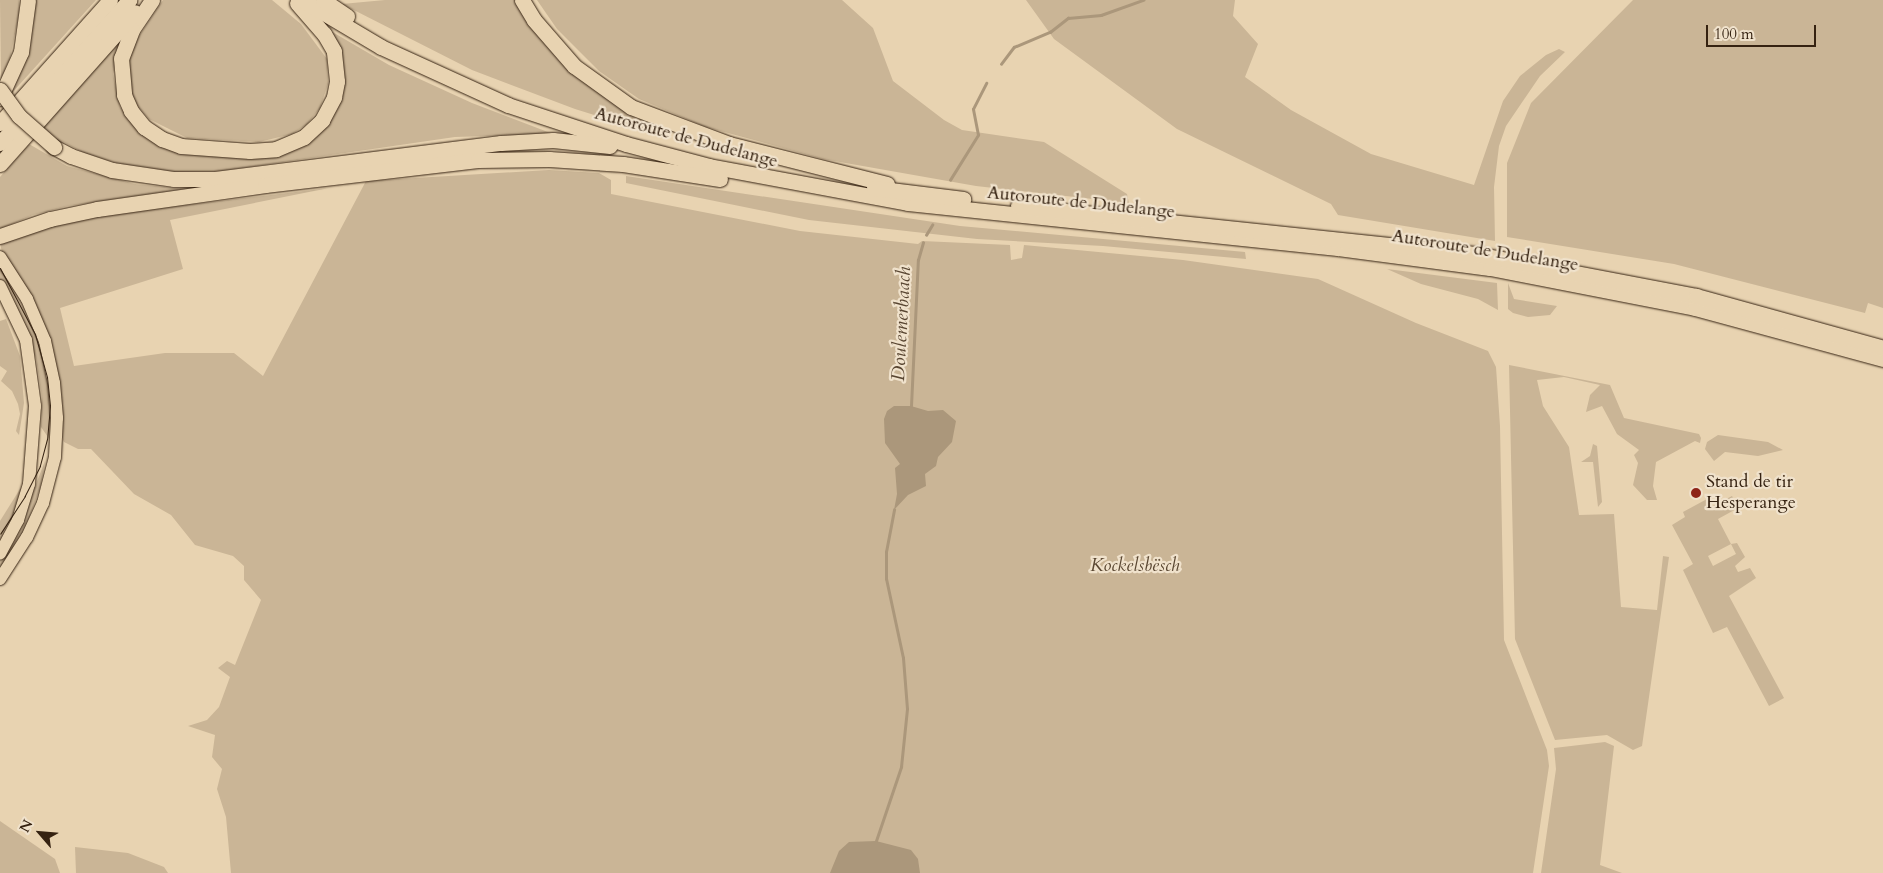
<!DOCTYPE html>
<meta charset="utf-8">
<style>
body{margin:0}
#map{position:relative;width:1883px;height:873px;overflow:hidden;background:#e8d3b1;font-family:Cardo,serif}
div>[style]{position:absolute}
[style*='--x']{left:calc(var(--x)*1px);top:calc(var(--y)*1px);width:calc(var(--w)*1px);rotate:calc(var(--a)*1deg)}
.green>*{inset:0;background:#cab596}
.water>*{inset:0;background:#ab977b}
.stream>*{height:2.5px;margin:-1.25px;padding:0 1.25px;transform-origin:1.25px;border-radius:1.25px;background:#ab977b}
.roads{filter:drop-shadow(0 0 1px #352211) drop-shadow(0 0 1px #352211)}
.primary>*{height:12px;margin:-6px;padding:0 6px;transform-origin:6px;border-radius:6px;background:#e8d3b1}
.motorway>*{height:15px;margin:-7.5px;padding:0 7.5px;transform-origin:7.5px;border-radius:7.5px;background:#e8d3b1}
.tram>*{height:1px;margin:-0.5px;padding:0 0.5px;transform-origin:0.5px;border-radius:0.5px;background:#352211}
.bridges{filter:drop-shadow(0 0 1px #352211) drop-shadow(0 0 1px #352211)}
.motorway-bridge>*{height:15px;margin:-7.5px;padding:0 7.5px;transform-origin:7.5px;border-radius:7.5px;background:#e8d3b1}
.dots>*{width:14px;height:14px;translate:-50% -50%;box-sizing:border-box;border:2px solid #f0e2cc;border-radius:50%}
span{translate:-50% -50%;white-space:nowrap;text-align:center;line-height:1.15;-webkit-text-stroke:4.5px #f0e2cc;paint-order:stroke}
.street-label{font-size:18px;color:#352211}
.poi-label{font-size:18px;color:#352211}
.left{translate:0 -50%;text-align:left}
.park-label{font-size:18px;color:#5a4732;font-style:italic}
.water-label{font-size:19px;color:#584531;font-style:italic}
.north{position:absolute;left:15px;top:808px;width:50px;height:50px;-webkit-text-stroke:4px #f0e2cc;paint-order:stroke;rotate:297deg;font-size:14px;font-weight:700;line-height:20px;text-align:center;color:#352211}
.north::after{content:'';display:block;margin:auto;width:18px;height:22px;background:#352211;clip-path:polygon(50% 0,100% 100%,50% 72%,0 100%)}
.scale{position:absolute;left:1706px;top:25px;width:110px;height:22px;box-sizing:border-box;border:2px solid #352211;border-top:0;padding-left:6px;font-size:15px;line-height:18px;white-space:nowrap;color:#352211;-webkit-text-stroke:4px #f0e2cc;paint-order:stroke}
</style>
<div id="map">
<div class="green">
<div style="clip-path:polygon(0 0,19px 0,19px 14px,10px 58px,1px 79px)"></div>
<div style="clip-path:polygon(34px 0,96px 0,10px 95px,27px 53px)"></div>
<div style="clip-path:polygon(163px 0,272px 0,301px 24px,327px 59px,328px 84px,320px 108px,307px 124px,292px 134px,259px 142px,187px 138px,149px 119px,136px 104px,129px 88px,128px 71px,131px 48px)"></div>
<div style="clip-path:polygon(385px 0,517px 0,622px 108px,655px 125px,652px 133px,575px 109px,472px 70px,342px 4px)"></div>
<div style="clip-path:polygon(537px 0,842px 0,873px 28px,893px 81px,944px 120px,962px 130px,1044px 142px,1127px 194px,1129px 203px,976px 186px,823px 159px,706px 127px,639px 99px,599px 71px,557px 29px)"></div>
<div style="clip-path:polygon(1026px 0,1235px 0,1233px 16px,1258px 44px,1245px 77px,1291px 110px,1371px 154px,1474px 185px,1503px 101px,1520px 76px,1546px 55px,1559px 49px,1565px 52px,1540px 76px,1506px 126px,1499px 146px,1494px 187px,1495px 241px,1338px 215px,1331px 204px,1177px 129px,1054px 39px)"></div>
<div style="clip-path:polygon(1633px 0,1883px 0,1883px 308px,1868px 303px,1865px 313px,1674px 264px,1507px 237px,1507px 163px,1531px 103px)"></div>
<div style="clip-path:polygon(329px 30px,389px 65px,472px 103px,553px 134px,455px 137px,221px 171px,175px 172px,116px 163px,84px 153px,40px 129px,123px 36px,113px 74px,120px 107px,139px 132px,156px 144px,171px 150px,310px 141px,324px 129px,341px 97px,343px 62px)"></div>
<div style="clip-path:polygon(29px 144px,67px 166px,135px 184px,184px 189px,68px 206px,33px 215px,0 229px,0 177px)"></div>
<div style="clip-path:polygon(549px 170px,599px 173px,611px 180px,611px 194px,800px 231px,918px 244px,922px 241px,1010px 245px,1011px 260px,1022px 258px,1024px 245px,1183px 260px,1318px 279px,1416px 323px,1488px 351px,1496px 367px,1500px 426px,1504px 640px,1547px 750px,1549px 766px,1533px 873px,231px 873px,226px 817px,217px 789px,222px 769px,212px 757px,215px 735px,188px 726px,207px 720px,219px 707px,230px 677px,218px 668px,227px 661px,235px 665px,261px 600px,244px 580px,244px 566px,233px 556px,195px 545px,171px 515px,134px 494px,91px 449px,78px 449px,64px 442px,61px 435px,57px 373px,2px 253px,0 242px,59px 224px,119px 213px,329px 188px,170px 220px,183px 269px,60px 308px,74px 366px,165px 353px,234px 353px,263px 376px,366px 181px)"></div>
<div style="clip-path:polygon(626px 176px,960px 226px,1245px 252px,1246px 259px,1103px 246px,977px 239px,809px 220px,626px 183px)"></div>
<div style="clip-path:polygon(0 263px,38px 333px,52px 393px,50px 440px,41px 427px,42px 397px,36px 358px,0 280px)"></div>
<div style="clip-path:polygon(1387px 269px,1497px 283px,1498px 310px,1478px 299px,1421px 284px)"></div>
<div style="clip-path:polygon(1508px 283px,1514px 299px,1557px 306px,1550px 315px,1528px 317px,1513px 313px,1508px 309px)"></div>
<div style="clip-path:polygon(6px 319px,20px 356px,24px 403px,19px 435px,16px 431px,20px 414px,18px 404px,12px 391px,1px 381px,7px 371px,0 366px,0 321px)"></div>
<div style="clip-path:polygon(1509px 365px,1610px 385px,1624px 418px,1699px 434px,1701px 438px,1700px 443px,1695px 441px,1656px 462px,1653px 486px,1657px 500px,1647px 500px,1633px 485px,1638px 463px,1634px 455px,1639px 450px,1617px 434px,1602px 406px,1586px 412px,1590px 395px,1600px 385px,1564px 377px,1537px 380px,1543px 406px,1569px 447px,1579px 515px,1614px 514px,1621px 607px,1657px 610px,1663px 556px,1669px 557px,1642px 746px,1633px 750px,1607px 735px,1555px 740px,1515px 639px)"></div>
<div style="clip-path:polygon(1718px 435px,1768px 442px,1783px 450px,1758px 456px,1725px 452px,1714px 461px,1705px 449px,1707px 442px)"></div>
<div style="clip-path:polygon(1593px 444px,1597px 446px,1602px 502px,1598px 507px,1593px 462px,1581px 462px,1590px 456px)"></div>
<div style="clip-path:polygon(45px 461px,41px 485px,23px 535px,0 573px,0 561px,14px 540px)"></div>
<div style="clip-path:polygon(25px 481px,24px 494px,0 548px,0 521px)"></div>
<div style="clip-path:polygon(evenodd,1732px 496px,1738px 508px,1718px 519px,1731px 544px,1737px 543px,1745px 557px,1735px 566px,1738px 572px,1750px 568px,1756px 578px,1729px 596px,1784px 698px,1769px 706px,1727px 627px,1713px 633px,1683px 570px,1693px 564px,1672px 525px,1685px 517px,1683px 512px,1707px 499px,1711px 507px,1732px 496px,1731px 544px,1736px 554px,1713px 566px,1708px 556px,1731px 544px)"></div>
<div style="clip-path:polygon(1605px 742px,1614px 746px,1600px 865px,1622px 873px,1541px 873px,1556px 769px,1554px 748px)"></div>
<div style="clip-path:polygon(0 821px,55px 859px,60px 873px,0 873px)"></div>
<div style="clip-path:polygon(75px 847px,128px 853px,164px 867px,168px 873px,76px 873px)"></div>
</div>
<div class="water">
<div style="clip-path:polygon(894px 406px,911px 406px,928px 411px,943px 410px,956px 421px,952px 442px,938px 457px,936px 466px,925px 474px,926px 486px,908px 495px,894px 510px,897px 494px,895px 468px,900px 464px,885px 443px,884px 419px,887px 411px)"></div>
<div style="clip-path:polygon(876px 841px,911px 850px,918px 859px,920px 873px,830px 873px,839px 851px,849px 842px)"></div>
</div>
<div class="stream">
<div style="--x:1001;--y:64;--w:21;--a:-53"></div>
<div style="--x:1014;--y:47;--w:39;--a:-23"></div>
<div style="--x:1050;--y:32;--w:23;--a:-38"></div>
<div style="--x:1068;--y:18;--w:33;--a:-5"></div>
<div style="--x:1101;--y:15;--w:45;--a:-19.7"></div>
<div style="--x:950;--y:180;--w:53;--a:-58.1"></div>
<div style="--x:978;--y:135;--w:26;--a:-101"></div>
<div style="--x:973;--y:109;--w:29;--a:-63"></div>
<div style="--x:926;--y:235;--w:12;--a:-59"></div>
<div style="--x:911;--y:406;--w:146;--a:-87.3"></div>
<div style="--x:918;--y:260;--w:18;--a:-74"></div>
<div style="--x:876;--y:841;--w:78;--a:-71.3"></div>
<div style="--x:901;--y:767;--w:58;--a:-84.1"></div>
<div style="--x:907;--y:709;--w:51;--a:-94.5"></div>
<div style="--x:903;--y:658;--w:81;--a:-102.1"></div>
<div style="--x:886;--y:579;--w:27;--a:-90"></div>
<div style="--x:886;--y:552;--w:43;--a:-79.2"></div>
</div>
<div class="roads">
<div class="primary">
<div style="--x:0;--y:257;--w:50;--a:57.3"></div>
<div style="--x:27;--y:299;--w:46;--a:66.8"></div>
<div style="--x:45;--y:341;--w:43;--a:77.9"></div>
<div style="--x:54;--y:383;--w:35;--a:85"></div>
<div style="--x:57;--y:418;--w:39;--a:93"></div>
<div style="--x:55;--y:457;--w:48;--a:104.6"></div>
<div style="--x:43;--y:503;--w:38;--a:115"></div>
<div style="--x:27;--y:537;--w:50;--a:122.7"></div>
<div style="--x:0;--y:286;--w:60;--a:64.3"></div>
<div style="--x:26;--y:340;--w:67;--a:82.2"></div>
<div style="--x:35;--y:406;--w:78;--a:94.4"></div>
<div style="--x:29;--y:484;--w:38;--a:107"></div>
<div style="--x:18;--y:520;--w:38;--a:118"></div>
</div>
<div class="motorway">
<div style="--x:152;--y:0;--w:36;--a:124"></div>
<div style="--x:132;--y:30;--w:30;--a:111"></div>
<div style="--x:121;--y:58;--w:37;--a:85"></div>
<div style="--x:124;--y:95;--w:17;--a:66"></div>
<div style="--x:131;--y:111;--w:21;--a:51"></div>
<div style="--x:144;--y:127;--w:22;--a:34"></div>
<div style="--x:162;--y:139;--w:20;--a:20"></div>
<div style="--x:181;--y:146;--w:69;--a:4.1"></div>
<div style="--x:250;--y:151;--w:26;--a:-4"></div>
<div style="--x:276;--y:149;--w:30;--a:-23"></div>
<div style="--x:304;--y:137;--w:25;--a:-43"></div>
<div style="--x:322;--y:120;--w:26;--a:-62"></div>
<div style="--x:334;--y:97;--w:16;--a:-79"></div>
<div style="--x:337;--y:81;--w:30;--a:-96"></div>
<div style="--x:334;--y:51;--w:20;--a:-120"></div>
<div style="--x:324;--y:34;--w:41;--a:-131.1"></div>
<div style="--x:302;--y:0;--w:92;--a:30.7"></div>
<div style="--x:381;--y:47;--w:140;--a:24.5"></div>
<div style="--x:508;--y:105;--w:124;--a:18.3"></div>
<div style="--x:626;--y:144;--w:86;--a:14.8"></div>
<div style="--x:709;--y:166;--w:202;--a:10.5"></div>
<div style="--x:908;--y:203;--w:432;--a:6"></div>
<div style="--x:1338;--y:248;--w:153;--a:7.5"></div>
<div style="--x:1490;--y:268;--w:209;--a:11"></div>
<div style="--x:1695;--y:308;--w:195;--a:15.2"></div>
<div style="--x:323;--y:0;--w:29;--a:34"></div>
<div style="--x:522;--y:0;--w:23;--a:59"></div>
<div style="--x:534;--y:20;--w:61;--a:49"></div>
<div style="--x:574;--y:66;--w:70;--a:35.7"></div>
<div style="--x:631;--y:107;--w:105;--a:20.7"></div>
<div style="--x:729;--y:144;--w:163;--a:14.2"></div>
<div style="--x:0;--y:98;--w:51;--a:-65.5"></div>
<div style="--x:21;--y:52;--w:52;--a:-82.3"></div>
<div style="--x:0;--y:123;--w:165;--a:-48.2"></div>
<div style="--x:0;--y:143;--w:193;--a:-47.9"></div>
<div style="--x:54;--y:147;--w:19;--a:28"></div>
<div style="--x:71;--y:156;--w:43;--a:18.9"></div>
<div style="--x:112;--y:170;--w:63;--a:8.3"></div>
<div style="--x:174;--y:179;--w:41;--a:0"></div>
<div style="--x:215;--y:179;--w:288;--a:-7.2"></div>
<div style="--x:501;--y:143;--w:52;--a:-3.3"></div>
<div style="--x:553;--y:140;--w:57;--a:6"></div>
<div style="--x:0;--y:164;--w:203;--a:-48.4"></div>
<div style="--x:874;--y:188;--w:90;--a:7"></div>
<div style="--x:1018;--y:206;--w:466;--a:6"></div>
<div style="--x:1481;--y:255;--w:219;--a:10.8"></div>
<div style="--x:1696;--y:296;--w:194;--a:15.5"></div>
<div style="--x:0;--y:236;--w:53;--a:-18.8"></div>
<div style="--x:50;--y:219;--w:48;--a:-12"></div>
<div style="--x:97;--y:209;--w:170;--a:-8.1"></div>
<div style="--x:265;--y:185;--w:214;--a:-6.7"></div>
<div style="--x:478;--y:160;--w:71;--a:-0.8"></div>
<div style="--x:549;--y:159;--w:74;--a:3.9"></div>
<div style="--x:623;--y:164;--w:98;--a:8.8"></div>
</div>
</div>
<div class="tram">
<div style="--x:0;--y:268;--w:75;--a:62.1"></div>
<div style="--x:35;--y:334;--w:45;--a:74.4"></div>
<div style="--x:47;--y:377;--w:29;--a:84"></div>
<div style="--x:50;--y:406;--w:33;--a:95"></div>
<div style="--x:47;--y:439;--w:28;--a:105"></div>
<div style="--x:40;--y:466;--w:34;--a:117"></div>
<div style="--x:25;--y:496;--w:45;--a:123.3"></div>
</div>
<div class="bridges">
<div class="motorway-bridge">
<div style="--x:0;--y:90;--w:32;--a:54"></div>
<div style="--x:19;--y:116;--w:47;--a:41.5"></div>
</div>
</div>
<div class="dots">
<div style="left:1696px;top:493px;background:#8f2418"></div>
</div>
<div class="street-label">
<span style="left:686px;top:138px;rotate:15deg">Autoroute de Dudelange</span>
<span style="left:1081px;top:203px;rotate:6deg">Autoroute de Dudelange</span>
<span style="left:1485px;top:251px;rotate:9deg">Autoroute de Dudelange</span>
</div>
<div class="poi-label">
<span class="left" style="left:1706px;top:493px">Stand de tir<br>Hesperange</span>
</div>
<div class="park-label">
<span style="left:1135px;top:566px">Kockelsbësch</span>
</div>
<div class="water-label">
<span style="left:902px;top:324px;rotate:-87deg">Doulemerbaach</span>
</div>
<div class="north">N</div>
<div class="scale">100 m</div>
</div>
